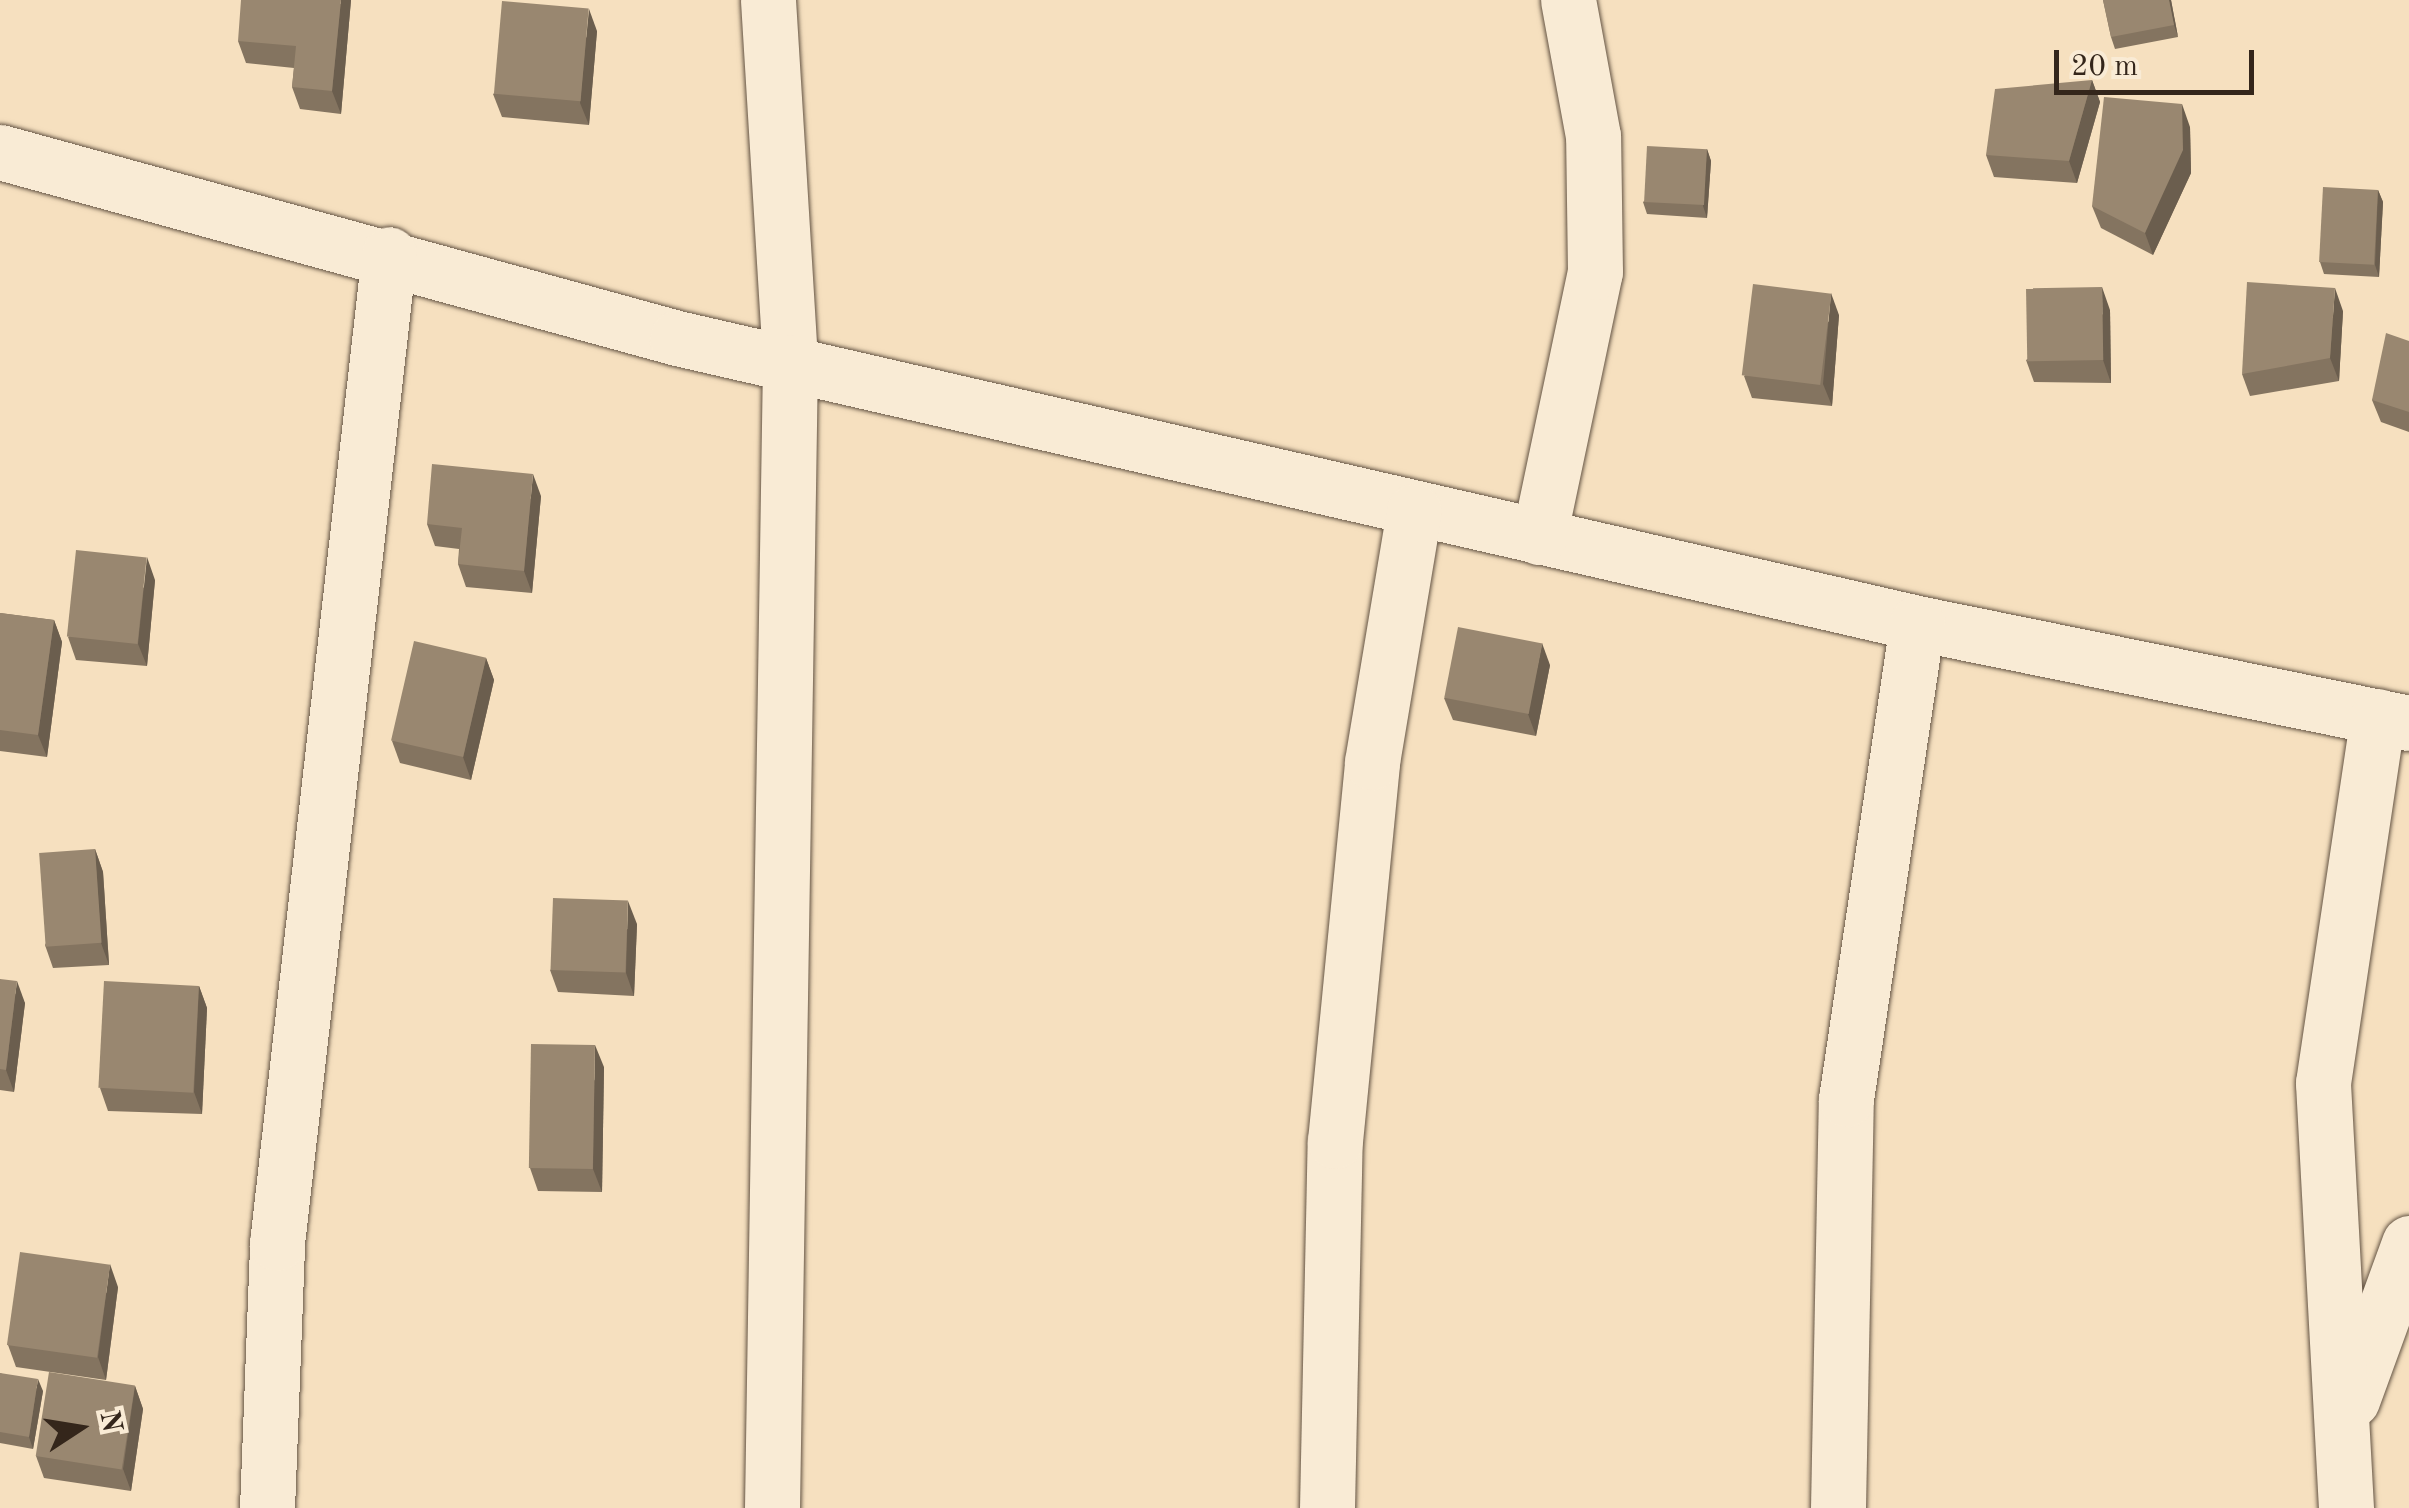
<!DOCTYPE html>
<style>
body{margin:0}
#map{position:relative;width:2409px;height:1508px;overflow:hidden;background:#f6e0bf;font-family:"Old Standard TT",serif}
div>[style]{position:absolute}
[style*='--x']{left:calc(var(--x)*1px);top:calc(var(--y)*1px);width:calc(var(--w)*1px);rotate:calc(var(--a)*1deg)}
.roads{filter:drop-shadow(0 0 2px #645444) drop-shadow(0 0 2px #645444)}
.street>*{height:55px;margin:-27.5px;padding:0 27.5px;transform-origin:27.5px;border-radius:27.5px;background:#f9ebd5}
.wall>*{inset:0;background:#847460}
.shaded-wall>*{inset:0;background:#6b5e4e}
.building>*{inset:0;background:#998770;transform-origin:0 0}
span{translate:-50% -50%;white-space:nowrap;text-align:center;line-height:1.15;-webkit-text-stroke:9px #f9ebd5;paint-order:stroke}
.north{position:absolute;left:30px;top:1378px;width:100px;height:100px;-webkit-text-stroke:8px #f9ebd5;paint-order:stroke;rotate:78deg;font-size:28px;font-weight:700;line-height:40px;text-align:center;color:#34261b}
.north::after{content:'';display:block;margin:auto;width:35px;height:45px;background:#34261b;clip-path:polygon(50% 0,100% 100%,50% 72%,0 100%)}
.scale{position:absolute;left:2054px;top:50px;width:200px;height:45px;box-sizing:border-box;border:5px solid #34261b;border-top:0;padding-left:12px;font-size:30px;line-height:35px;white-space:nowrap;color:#34261b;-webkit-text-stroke:8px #f9ebd5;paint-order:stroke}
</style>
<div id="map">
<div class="roads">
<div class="street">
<div style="--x:768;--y:0;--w:363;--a:86.5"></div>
<div style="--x:790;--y:362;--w:1146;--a:90.9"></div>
<div style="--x:0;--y:152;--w:702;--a:15.36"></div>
<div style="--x:677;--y:338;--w:1272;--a:12.94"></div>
<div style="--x:1917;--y:623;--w:502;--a:11.49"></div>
<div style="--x:1539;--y:537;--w:271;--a:-78.1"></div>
<div style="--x:1595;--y:272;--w:136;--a:-90.8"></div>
<div style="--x:1593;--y:136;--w:138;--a:-100.4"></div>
<div style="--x:2352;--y:1400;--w:167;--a:-70"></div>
<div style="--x:267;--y:1508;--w:265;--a:-87.8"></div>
<div style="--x:277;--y:1243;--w:995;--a:-83.54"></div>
<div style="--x:1327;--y:1508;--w:367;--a:-88.8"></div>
<div style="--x:1335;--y:1141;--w:381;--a:-84.4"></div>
<div style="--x:1372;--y:762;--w:254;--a:-80.5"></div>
<div style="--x:1838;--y:1508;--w:409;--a:-88.9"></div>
<div style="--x:1846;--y:1099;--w:481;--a:-81.5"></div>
<div style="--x:2346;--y:1508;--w:426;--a:-93.1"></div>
<div style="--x:2323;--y:1083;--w:371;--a:-81.5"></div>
</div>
</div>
<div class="wall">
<div style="clip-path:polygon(351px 0,341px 114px,300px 109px,292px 87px,294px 68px,246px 63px,238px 41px)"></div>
<div style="clip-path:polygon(2103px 0,2171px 0,2178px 37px,2115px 49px,2111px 37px)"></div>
<div style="clip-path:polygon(597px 31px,589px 125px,502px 117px,493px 94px)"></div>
<div style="clip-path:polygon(2092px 80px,2100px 102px,2077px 183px,1994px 177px,1986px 155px)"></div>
<div style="clip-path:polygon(2190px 127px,2191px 173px,2153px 255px,2101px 228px,2092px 206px)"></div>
<div style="clip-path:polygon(1707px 149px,1711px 161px,1707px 218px,1647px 214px,1643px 202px)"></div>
<div style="clip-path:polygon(2378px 190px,2383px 202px,2379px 277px,2324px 274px,2320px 262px)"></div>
<div style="clip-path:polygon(2110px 310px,2111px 383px,2034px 382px,2026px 360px)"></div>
<div style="clip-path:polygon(2343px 311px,2339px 381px,2250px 396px,2242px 374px)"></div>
<div style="clip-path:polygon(1839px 315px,1832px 406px,1752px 398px,1744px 376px)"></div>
<div style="clip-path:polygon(2409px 341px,2409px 432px,2381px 422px,2372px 400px)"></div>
<div style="clip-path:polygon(541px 496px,532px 593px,466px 587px,458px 564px,459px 549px,435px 546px,427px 524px)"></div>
<div style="clip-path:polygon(155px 580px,147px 666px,76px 660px,68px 637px)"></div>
<div style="clip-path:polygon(0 613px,54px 620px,62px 642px,47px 757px,0 751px)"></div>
<div style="clip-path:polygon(486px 658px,494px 680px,471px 780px,400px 763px,392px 741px)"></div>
<div style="clip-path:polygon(1550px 665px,1536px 736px,1453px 720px,1444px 698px)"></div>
<div style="clip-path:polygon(95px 849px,103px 872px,109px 965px,53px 968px,45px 945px)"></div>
<div style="clip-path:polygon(637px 924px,634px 996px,558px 992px,550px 970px)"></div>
<div style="clip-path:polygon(0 979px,25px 1003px,14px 1092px,0 1090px)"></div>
<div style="clip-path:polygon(199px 986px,207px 1008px,202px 1114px,108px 1111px,100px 1088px)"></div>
<div style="clip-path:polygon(604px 1067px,602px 1192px,538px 1191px,530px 1168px)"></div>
<div style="clip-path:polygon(118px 1287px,106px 1380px,16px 1367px,8px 1345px)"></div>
<div style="clip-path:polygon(0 1373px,43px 1391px,33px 1449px,0 1443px)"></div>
<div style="clip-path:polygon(135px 1386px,143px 1409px,131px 1491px,44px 1478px,36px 1456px)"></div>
</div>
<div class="shaded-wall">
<div style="clip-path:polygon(341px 0,351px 0,341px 114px,332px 91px)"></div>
<div style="clip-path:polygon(2169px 0,2171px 0,2178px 37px,2174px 25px)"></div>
<div style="clip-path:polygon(589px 9px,597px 31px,589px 125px,580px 103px)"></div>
<div style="clip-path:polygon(2092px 80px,2100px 102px,2077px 183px,2069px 161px)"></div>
<div style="clip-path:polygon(2182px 104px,2190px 127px,2191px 173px,2153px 255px,2145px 233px)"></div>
<div style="clip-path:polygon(1707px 149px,1711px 161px,1707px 218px,1703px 206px)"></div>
<div style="clip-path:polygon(2378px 190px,2383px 202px,2379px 277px,2375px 265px)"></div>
<div style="clip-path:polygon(2102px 287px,2110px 310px,2111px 383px,2103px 360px)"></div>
<div style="clip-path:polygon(2335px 288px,2343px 311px,2339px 381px,2330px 358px)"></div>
<div style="clip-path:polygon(1831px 293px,1839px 315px,1832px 406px,1823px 384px)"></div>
<div style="clip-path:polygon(533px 474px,541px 496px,532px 593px,524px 571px)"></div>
<div style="clip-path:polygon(147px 557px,155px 580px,147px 666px,138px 644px)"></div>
<div style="clip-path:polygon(54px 620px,62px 642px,47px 757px,38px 735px)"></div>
<div style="clip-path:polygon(1542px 643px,1550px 665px,1536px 736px,1528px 714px)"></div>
<div style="clip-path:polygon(486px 658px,494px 680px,471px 780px,463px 757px)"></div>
<div style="clip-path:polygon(95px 849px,103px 872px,109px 965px,101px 943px)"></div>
<div style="clip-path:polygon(628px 901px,637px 924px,634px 996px,626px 973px)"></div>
<div style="clip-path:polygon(17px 981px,25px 1003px,14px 1092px,6px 1070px)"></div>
<div style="clip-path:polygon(199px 986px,207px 1008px,202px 1114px,194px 1092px)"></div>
<div style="clip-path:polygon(595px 1045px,604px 1067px,602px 1192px,593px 1169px)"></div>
<div style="clip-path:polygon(110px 1264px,118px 1287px,106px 1380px,98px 1357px)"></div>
<div style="clip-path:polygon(38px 1379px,43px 1391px,33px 1449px,29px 1437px)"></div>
<div style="clip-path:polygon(135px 1386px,143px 1409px,131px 1491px,123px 1469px)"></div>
</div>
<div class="building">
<div style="clip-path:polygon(241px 0,341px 0,332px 91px,292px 87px,296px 46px,238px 41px)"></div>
<div style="clip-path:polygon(2103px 0,2169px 0,2174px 25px,2111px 37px)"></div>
<div style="left:502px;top:1px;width:87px;height:93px;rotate:5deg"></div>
<div style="clip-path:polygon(2092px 80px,2069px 161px,1986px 155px,1995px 89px)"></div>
<div style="clip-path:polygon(2104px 97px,2182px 104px,2183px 150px,2145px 233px,2092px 206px)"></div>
<div style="left:1647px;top:146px;width:60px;height:56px;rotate:3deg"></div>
<div style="left:2323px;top:187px;width:55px;height:75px;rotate:3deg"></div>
<div style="clip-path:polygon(2247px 282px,2335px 288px,2330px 358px,2242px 374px)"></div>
<div style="left:1753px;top:284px;width:79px;height:92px;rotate:7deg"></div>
<div style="left:2102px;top:287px;width:73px;height:76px;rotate:89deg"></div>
<div style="clip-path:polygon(2386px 333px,2409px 341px,2409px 412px,2372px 400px)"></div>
<div style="clip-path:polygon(432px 464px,533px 474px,524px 571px,458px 564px,462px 528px,427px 524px)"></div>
<div style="left:76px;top:550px;width:71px;height:87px;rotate:6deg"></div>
<div style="clip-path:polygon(0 613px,54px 620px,38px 735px,0 730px)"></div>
<div style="left:1458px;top:627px;width:86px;height:72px;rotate:11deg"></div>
<div style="left:414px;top:641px;width:74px;height:102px;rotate:13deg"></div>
<div style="left:95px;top:849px;width:94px;height:56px;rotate:86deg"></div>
<div style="left:553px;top:898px;width:75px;height:72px;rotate:2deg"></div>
<div style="clip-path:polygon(0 979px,17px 981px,6px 1070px,0 1069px)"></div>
<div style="left:104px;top:981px;width:95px;height:107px;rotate:3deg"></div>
<div style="left:531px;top:1044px;width:64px;height:124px;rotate:1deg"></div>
<div style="left:20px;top:1252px;width:91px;height:94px;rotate:8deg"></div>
<div style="left:49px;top:1372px;width:87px;height:85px;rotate:9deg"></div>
<div style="clip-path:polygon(0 1373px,38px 1379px,29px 1437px,0 1432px)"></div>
</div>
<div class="north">N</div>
<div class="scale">20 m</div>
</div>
